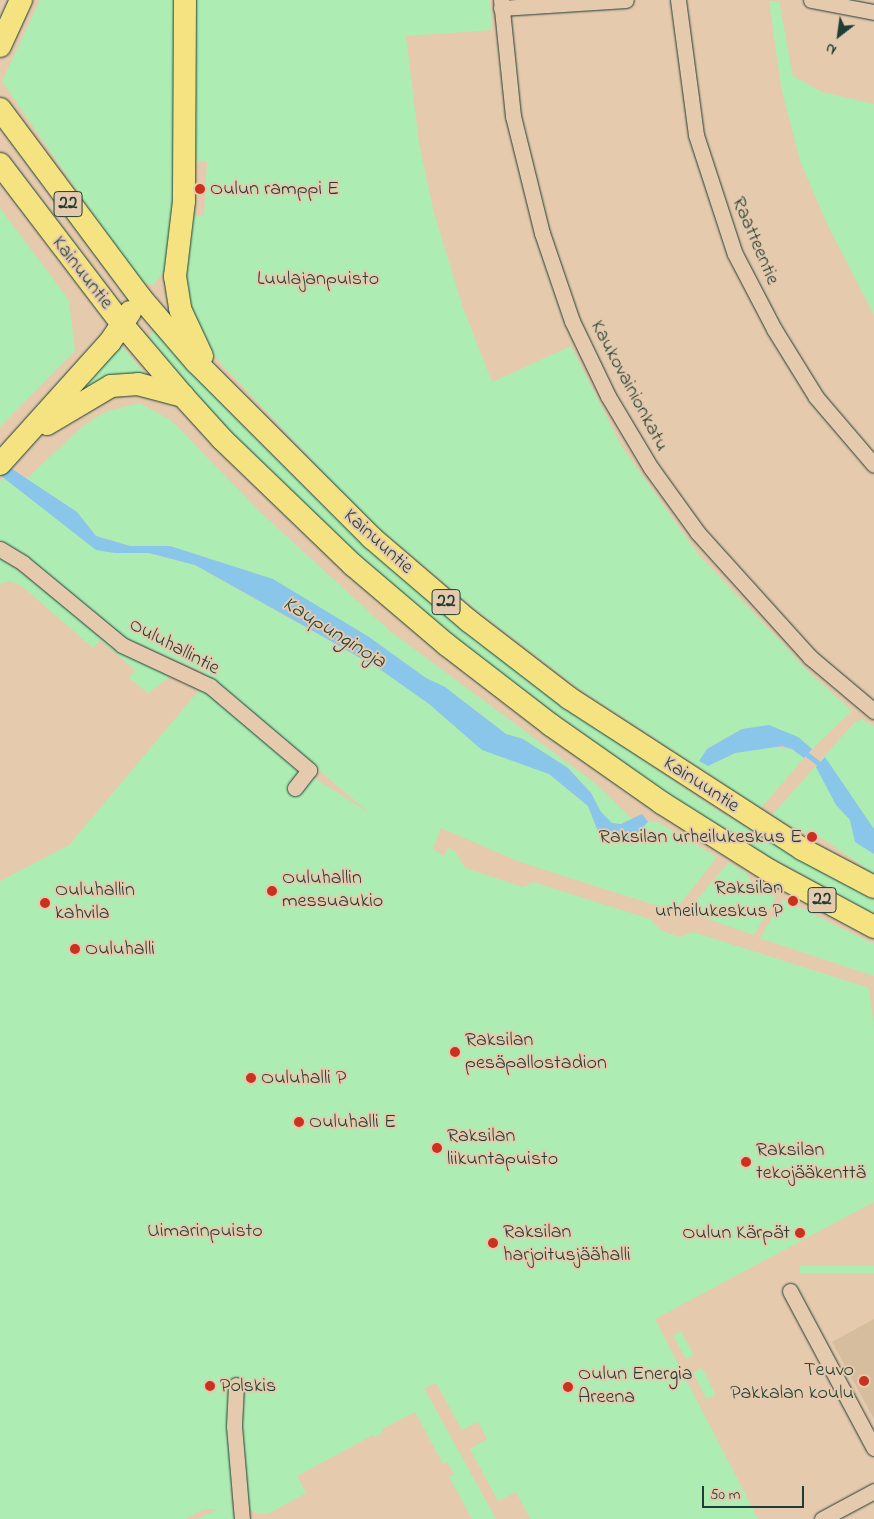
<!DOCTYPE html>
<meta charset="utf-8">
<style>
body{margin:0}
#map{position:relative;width:874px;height:1519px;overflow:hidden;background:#e5caad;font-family:"Indie Flower",sans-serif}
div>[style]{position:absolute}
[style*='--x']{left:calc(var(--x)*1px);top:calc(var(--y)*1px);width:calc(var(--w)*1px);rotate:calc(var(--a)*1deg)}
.built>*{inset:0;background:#d6bd9e}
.green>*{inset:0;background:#adedb4;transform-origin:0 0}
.water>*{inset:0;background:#8ac5ea}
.stream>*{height:4.5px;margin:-2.25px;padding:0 2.25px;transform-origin:2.25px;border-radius:2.25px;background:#8ac5ea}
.roads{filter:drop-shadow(0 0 1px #1f3d34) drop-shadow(0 0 1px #1f3d34)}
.minor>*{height:15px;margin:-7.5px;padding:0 7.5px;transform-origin:7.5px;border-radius:7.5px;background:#e5caad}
.highway>*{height:22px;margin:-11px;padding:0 11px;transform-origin:11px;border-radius:11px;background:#f5e382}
.dots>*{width:14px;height:14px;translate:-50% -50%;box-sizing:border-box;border:2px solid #e5caad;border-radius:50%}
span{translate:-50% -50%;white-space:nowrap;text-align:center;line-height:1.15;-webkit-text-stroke:4px #e5caad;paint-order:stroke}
.shield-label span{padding:1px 4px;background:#e5caad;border:1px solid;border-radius:4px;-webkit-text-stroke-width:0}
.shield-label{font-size:19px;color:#1f3d34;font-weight:700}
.poi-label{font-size:20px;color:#1f3d34}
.left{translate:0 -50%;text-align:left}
.right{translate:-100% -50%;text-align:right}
.street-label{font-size:20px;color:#1f3d34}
.park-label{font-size:20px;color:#26463a}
.water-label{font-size:21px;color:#24443d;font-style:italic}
.north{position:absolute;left:814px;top:10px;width:50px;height:50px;-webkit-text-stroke:4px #e5caad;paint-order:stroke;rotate:210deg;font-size:14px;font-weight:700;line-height:20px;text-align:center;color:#1f3d34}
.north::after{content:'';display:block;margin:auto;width:18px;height:22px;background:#1f3d34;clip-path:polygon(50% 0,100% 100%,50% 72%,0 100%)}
.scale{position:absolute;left:702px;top:1486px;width:102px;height:22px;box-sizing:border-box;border:2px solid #1f3d34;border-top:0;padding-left:6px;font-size:15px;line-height:18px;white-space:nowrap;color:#1f3d34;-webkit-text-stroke:4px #e5caad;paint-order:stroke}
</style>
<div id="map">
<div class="built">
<div style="clip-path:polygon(874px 1319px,874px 1419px,832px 1342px)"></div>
</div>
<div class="green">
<div style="clip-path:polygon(40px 0,174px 0,175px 195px,168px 268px,153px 285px,142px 282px,119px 252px,2px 81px)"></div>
<div style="clip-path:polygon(193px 0,490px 0,492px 30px,406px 36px,419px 143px,434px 213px,463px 308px,492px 382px,571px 346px,622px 447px,698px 554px,810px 673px,852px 711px,812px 749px,798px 737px,742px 729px,707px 749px,708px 766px,735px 753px,768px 747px,792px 749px,804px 758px,761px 808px,578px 688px,476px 610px,380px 529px,336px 486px,205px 346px,198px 335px,184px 281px,194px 215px,204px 216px,207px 162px,201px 160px,197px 165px,192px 84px)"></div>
<div style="clip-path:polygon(769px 1px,779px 1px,793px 76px,822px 92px,874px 104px,874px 315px,827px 224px,800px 161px,781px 87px)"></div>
<div style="clip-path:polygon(0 208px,69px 300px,75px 351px,0 427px)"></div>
<div style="clip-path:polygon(156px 329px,231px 414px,353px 535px,563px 706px,720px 812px,874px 900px,874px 914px,744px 842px,678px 801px,481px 660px,377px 574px,262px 465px,145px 339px)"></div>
<div style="clip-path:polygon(121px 345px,147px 376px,74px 393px)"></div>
<div style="clip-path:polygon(140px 403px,172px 421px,259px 511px,390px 631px,595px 783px,632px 819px,621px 824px,612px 823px,601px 812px,591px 793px,568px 768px,523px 739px,506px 734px,445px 687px,426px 678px,369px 637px,309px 602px,170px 546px,130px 546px,96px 536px,77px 512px,26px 479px,84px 425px,107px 411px)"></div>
<div style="clip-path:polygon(3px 478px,103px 552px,149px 553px,195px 565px,381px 670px,522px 764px,549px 774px,588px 806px,597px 829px,628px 842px,648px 822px,656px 821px,717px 857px,680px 904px,667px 909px,520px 862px,441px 828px,433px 849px,444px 856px,448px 848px,455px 851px,465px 868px,523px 887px,533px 882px,650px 919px,662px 931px,680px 937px,693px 932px,869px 988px,874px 1028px,874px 1202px,655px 1319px,758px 1519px,530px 1519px,516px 1492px,498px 1501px,470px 1449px,487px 1439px,478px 1422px,462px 1430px,436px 1383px,424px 1388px,496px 1519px,472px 1519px,449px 1477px,454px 1474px,447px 1462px,443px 1464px,415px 1412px,381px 1430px,383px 1433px,375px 1437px,373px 1435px,297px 1476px,306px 1493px,268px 1514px,257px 1514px,246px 1506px,245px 1481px,230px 1489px,234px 1519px,197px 1519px,219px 1509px,204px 1509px,185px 1519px,0 1519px,0 881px,69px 845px,201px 688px,292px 764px,371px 814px,201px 671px,123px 637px,60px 584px,0 541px,0 481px)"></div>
<div style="clip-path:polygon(0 556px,123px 653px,169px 675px,166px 680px,148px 693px,129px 678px,135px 670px,100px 640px,93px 648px,23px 587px,11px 581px,0 584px)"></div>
<div style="clip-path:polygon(862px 719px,874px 727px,874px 874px,825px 840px,807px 831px,805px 834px,772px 815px,854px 723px)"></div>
<div style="clip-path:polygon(729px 862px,746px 873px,753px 884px,776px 897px,754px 935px,693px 914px,693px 904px)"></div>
<div style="clip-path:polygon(783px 899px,874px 944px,874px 976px,760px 938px)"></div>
<div style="left:874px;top:1266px;width:7px;height:74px;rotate:90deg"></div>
<div style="left:681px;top:1331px;width:27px;height:9px;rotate:62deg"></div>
<div style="left:702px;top:1368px;width:30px;height:10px;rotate:63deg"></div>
</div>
<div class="water">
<div style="clip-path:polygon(0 461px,77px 512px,96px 536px,130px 546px,170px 546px,273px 579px,369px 637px,426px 678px,445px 687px,506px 734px,523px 739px,568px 768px,591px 793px,601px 812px,612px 823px,621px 824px,642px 814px,648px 822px,628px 842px,606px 837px,597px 829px,588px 806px,549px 774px,482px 750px,429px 704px,381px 670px,322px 636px,195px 565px,149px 553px,115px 553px,96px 550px,0 475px)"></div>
<div style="clip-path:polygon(769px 725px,798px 737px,812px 749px,804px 758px,792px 749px,782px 746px,735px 753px,708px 766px,699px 761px,707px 749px,742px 729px)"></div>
<div style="clip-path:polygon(825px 757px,874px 829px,874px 854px,855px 842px,850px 820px,836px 805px,816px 767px)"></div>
</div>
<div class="stream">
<div style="--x:803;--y:751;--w:24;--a:38"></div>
</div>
<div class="roads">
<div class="minor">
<div style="--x:501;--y:0;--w:117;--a:84.1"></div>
<div style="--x:513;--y:116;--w:121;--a:76.1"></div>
<div style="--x:542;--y:233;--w:93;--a:71.2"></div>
<div style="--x:572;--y:321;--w:83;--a:64.4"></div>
<div style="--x:608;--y:396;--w:84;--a:59.2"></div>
<div style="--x:651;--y:468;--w:80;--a:54.1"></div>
<div style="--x:698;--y:533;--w:167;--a:47.9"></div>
<div style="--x:810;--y:657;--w:84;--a:40.2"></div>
<div style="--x:678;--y:0;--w:136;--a:82.4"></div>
<div style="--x:696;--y:135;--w:125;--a:71.9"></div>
<div style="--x:735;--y:254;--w:85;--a:62.5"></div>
<div style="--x:774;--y:329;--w:80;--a:58.3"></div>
<div style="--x:816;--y:397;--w:89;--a:49.5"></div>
<div style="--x:811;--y:0;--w:64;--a:10.8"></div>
<div style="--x:501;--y:8;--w:125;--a:-3.7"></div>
<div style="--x:0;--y:549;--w:27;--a:31"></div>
<div style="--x:23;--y:563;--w:129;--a:39.6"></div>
<div style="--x:122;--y:645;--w:97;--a:25"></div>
<div style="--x:210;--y:686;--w:130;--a:40.3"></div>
<div style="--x:309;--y:770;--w:23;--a:128"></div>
<div style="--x:790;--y:1291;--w:178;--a:61.9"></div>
<div style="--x:236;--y:1385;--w:41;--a:92.8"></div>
<div style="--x:234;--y:1426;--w:93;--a:85.1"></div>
<div style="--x:822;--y:1519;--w:59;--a:-28.3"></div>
</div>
<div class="highway">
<div style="--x:185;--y:0;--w:201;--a:90.3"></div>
<div style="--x:184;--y:201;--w:76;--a:96.8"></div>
<div style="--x:175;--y:276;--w:33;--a:81"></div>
<div style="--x:180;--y:309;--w:52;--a:64.9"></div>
<div style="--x:0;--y:46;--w:51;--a:-65.5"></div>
<div style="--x:0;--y:109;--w:234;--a:53.3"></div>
<div style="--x:140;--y:297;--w:86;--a:49.3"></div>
<div style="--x:196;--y:362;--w:249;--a:45"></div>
<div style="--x:372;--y:538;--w:128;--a:40.6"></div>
<div style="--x:469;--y:621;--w:126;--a:37.6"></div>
<div style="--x:569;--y:698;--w:278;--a:32.9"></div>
<div style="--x:802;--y:849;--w:81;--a:27.8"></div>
<div style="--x:0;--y:164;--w:201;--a:52.7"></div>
<div style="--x:122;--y:324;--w:94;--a:49.7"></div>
<div style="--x:183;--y:396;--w:58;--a:47.8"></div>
<div style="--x:222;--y:439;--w:182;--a:43.9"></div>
<div style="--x:353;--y:565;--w:123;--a:40.4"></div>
<div style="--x:447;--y:645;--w:131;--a:37.6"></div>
<div style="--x:551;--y:725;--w:136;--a:35.1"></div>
<div style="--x:662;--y:803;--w:128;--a:32.2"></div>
<div style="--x:770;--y:871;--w:118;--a:28.3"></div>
<div style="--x:47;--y:424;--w:74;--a:-30.7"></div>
<div style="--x:111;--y:386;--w:27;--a:-4"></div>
<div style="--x:138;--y:384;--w:47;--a:14.9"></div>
<div style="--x:0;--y:464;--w:164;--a:-48"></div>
<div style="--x:110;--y:342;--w:36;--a:-56"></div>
</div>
</div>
<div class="dots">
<div style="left:200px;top:189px;background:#c8321e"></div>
<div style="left:812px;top:837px;background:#c8321e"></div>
<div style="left:272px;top:891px;background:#c8321e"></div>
<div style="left:793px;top:901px;background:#c8321e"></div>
<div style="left:45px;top:903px;background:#c8321e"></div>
<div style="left:75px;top:949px;background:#c8321e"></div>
<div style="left:455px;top:1052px;background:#c8321e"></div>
<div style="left:251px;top:1078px;background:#c8321e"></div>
<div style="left:299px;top:1122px;background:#c8321e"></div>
<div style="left:437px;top:1148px;background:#c8321e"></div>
<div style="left:746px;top:1162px;background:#c8321e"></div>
<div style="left:800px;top:1233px;background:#c8321e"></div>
<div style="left:493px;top:1243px;background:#c8321e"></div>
<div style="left:864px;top:1381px;background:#c8321e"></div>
<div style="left:210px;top:1386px;background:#c8321e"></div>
<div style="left:568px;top:1387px;background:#c8321e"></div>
</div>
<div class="shield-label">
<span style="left:68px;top:204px">22</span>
<span style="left:446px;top:602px">22</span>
<span style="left:822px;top:900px">22</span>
</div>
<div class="poi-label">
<span class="left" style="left:210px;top:189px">Oulun ramppi E</span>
<span class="right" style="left:802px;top:837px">Raksilan urheilukeskus E</span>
<span class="left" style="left:282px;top:890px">Ouluhallin<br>messuaukio</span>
<span class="right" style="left:783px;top:900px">Raksilan<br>urheilukeskus P</span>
<span class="left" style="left:55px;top:902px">Ouluhallin<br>kahvila</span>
<span class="left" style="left:85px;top:949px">Ouluhalli</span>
<span class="left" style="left:465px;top:1052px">Raksilan<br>pesäpallostadion</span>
<span class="left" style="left:261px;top:1078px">Ouluhalli P</span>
<span class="left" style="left:309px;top:1122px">Ouluhalli E</span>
<span class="left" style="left:447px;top:1148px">Raksilan<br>liikuntapuisto</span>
<span class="left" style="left:756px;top:1162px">Raksilan<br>tekojääkenttä</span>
<span class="left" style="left:503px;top:1244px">Raksilan<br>harjoitusjäähalli</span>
<span class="right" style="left:790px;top:1233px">Oulun Kärpät</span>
<span class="right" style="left:854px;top:1382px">Teuvo<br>Pakkalan koulu</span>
<span class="left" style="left:578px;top:1386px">Oulun Energia<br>Areena</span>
<span class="left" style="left:220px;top:1386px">Polskis</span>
</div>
<div class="street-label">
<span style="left:755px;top:241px;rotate:67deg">Raatteentie</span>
<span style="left:82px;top:273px;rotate:52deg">Kainuuntie</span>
<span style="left:629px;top:386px;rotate:62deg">Kaukovainionkatu</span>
<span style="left:378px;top:542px;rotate:42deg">Kainuuntie</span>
<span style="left:174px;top:647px;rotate:28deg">Ouluhallintie</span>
<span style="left:701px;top:785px;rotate:33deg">Kainuuntie</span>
</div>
<div class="park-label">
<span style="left:318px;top:279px">Luulajanpuisto</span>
<span style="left:205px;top:1231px">Uimarinpuisto</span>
</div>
<div class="water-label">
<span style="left:334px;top:633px;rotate:32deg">Kaupunginoja</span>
</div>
<div class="north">N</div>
<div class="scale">50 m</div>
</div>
